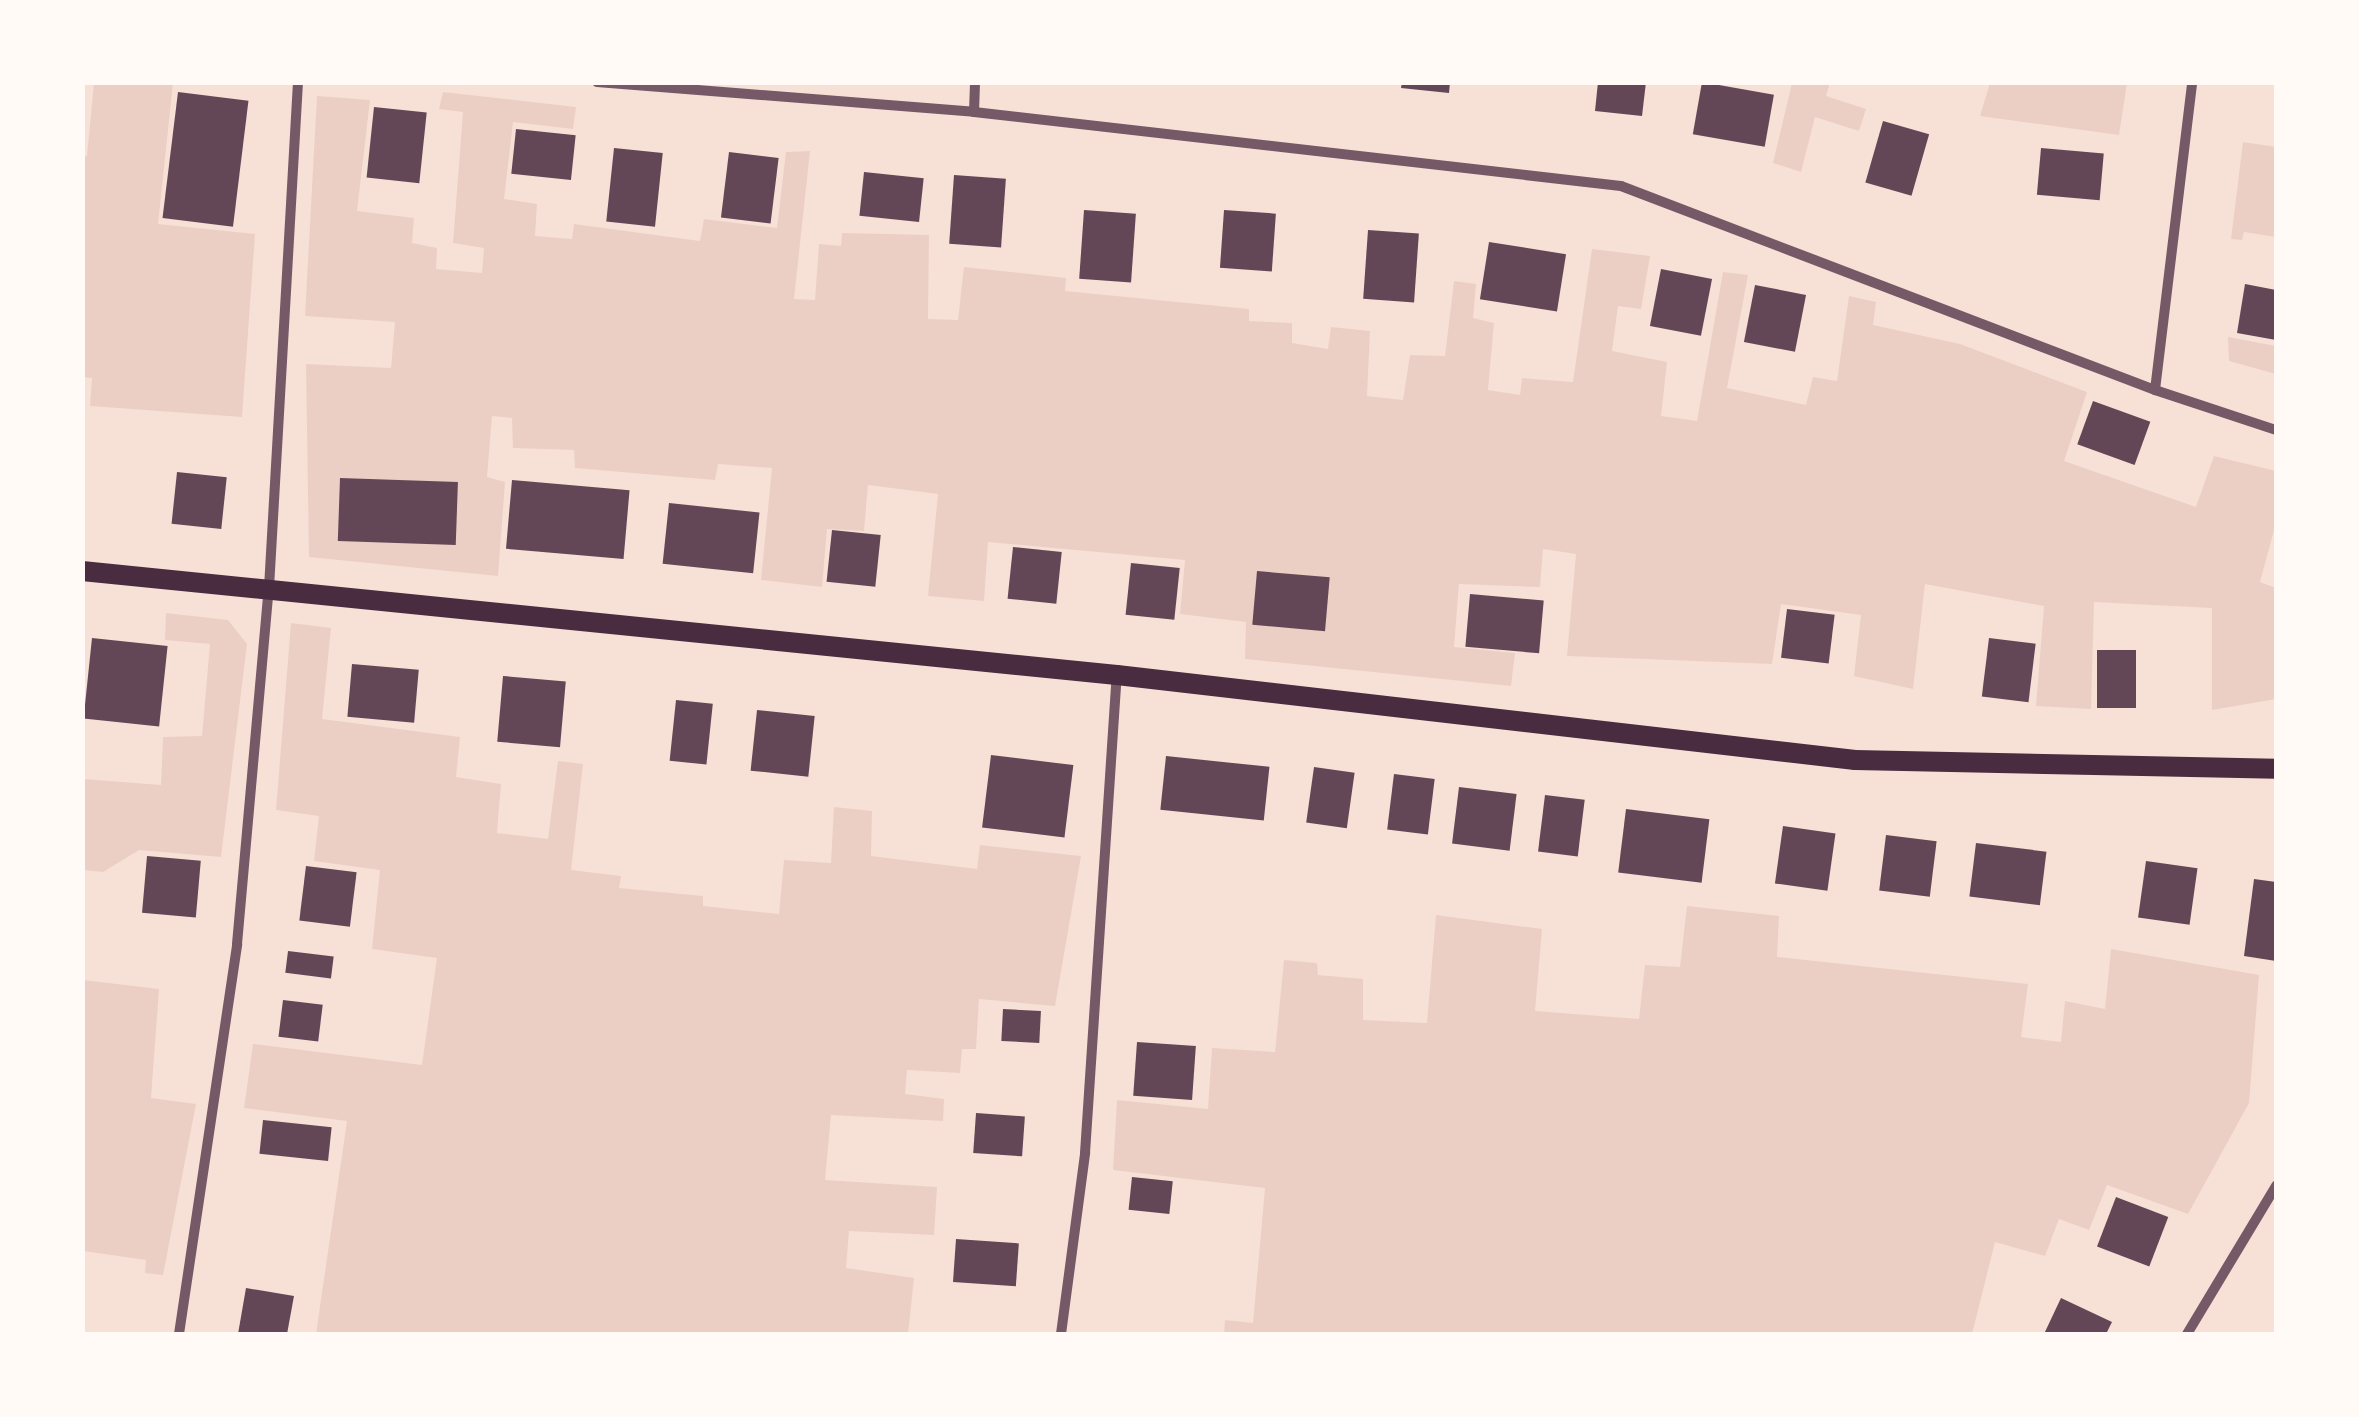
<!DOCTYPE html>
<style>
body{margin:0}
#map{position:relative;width:2359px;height:1417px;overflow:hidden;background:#f7e1d7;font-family:"Alegreya Sans",sans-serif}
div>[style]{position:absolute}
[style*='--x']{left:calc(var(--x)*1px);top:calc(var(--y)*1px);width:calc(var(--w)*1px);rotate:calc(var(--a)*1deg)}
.green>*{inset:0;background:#ebcfc5}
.building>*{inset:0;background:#644757;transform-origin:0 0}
.minor>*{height:10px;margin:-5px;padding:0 5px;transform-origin:5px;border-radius:5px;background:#755966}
.secondary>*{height:20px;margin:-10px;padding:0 10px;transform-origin:10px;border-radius:10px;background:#4a2c40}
span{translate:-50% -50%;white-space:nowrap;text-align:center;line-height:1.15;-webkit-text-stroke:10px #fffaf5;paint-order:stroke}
.frame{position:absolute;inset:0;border:85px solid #fffaf5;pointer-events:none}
</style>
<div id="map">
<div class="green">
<div style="clip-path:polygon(121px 82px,173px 83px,158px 224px,255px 234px,242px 417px,90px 406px,92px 378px,82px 377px,83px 157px,87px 156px,94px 83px)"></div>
<div style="clip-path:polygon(1792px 83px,1830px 83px,1826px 96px,1866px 109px,1859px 131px,1815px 117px,1801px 172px,1773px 163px)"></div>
<div style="clip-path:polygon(1990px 83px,2127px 83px,2119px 135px,1980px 116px)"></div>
<div style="clip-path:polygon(443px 92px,576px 107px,573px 129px,513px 122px,504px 199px,537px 204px,535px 236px,572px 239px,574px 224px,700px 241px,704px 219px,777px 228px,786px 152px,810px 151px,794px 299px,815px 300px,819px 244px,841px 246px,842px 233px,929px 235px,928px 319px,958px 320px,964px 267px,1066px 278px,1065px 291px,1249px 309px,1249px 321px,1292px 323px,1292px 343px,1328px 349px,1331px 327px,1370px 331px,1367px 396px,1403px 400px,1410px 355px,1445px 356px,1454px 281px,1476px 284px,1473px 318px,1494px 323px,1488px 390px,1520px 395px,1522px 378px,1573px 382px,1592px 249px,1650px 256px,1641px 309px,1618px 306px,1612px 351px,1667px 362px,1661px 416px,1697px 421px,1723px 272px,1748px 275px,1727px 388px,1806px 405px,1813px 377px,1837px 381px,1849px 296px,1876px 302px,1873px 325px,1960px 344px,2087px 392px,2064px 461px,2196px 507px,2214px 456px,2276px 471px,2276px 523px,2260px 582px,2276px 588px,2276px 699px,2212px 710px,2212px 608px,2094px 602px,2091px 709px,2036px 706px,2044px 606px,1925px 584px,1913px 689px,1854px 676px,1861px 615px,1781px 604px,1772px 664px,1567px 656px,1576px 554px,1543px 549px,1540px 587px,1459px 584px,1454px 647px,1515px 653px,1511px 686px,1245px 659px,1246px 622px,1180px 614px,1185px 560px,988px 542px,984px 601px,928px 596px,938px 494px,868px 485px,864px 531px,827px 529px,822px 587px,761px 580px,772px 468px,718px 464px,715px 480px,575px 468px,574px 450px,513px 448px,512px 418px,492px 416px,487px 477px,505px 482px,498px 576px,309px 557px,306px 364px,391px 368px,395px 322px,305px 316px,317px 96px,370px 100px,357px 211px,414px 218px,412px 243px,437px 248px,436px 269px,482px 273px,484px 248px,453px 243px,463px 112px,439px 109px)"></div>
<div style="clip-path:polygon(2243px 142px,2276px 147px,2276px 237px,2244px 232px,2242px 240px,2231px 239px)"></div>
<div style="clip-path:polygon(2228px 337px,2276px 346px,2276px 374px,2229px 361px)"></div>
<div style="clip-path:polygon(166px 613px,228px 620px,247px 644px,221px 857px,139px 850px,103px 872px,83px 870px,83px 779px,161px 785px,163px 737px,202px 736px,210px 644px,165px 640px)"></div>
<div style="clip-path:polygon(291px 623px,331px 628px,322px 719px,460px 737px,456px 777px,501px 784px,497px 833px,548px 839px,558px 761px,583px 764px,571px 870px,621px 876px,619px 888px,703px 896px,703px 906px,779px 914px,784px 860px,831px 863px,834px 807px,872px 811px,871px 856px,977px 869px,980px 845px,1081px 856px,1055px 1006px,979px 999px,976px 1049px,962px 1049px,960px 1073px,907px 1070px,905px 1094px,944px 1099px,943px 1121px,831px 1115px,825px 1180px,937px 1187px,934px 1235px,849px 1231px,846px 1268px,914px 1278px,908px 1334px,316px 1334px,347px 1121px,244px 1108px,253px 1044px,422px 1065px,437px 958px,372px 949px,380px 870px,314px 861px,319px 816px,276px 810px)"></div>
<div style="clip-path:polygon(1687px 906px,1779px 916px,1777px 957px,2028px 984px,2021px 1037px,2061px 1042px,2065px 1001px,2105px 1009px,2111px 949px,2259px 975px,2249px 1103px,2188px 1214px,2107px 1185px,2089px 1230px,2059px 1219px,2045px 1256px,1995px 1242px,1972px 1334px,1224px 1334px,1225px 1320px,1253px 1323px,1265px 1188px,1113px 1170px,1117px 1100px,1208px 1109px,1212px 1048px,1275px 1052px,1284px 960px,1317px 963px,1318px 975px,1363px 979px,1363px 1020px,1427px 1023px,1436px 915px,1542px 929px,1535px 1011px,1639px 1019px,1645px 965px,1680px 967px)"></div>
<div style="clip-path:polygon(83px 980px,159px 989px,151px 1098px,196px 1104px,163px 1275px,145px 1273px,146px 1260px,83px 1251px)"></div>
</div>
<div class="building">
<div style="clip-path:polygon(1402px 82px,1450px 82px,1449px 93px,1401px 88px)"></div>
<div style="clip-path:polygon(1598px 82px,1646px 82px,1642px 116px,1595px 111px)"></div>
<div style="left:1702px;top:82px;width:73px;height:53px;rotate:10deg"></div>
<div style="left:178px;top:92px;width:71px;height:127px;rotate:7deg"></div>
<div style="left:374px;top:107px;width:53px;height:71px;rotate:6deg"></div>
<div style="left:1883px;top:121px;width:48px;height:64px;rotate:16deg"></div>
<div style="left:516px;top:129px;width:60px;height:45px;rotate:6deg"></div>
<div style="left:614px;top:148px;width:49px;height:74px;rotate:6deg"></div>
<div style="left:2041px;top:148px;width:63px;height:47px;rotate:5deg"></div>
<div style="left:729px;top:152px;width:50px;height:66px;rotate:7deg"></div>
<div style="left:864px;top:172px;width:60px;height:44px;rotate:6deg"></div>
<div style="left:954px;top:175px;width:52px;height:69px;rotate:4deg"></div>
<div style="left:1084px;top:210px;width:52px;height:69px;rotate:4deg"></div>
<div style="left:1224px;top:210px;width:52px;height:58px;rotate:4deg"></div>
<div style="left:1368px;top:230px;width:51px;height:69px;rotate:4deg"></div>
<div style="left:1489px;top:242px;width:78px;height:58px;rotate:9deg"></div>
<div style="left:1661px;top:269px;width:52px;height:58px;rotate:11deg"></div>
<div style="clip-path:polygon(2245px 284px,2276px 290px,2276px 340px,2237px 333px)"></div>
<div style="left:1755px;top:285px;width:52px;height:58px;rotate:11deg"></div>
<div style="left:2093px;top:401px;width:61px;height:46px;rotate:20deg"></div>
<div style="left:177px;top:472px;width:50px;height:52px;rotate:6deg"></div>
<div style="left:340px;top:478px;width:118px;height:63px;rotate:2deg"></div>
<div style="left:512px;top:480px;width:118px;height:69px;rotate:5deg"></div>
<div style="left:669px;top:503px;width:91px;height:61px;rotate:6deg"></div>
<div style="left:832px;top:530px;width:49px;height:52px;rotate:6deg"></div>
<div style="left:1013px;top:547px;width:49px;height:52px;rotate:6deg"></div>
<div style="left:1131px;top:563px;width:49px;height:52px;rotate:6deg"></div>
<div style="left:1257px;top:571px;width:73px;height:54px;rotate:5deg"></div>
<div style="left:1470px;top:594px;width:74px;height:53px;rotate:5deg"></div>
<div style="left:1787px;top:609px;width:48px;height:49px;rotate:7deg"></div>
<div style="left:92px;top:638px;width:76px;height:81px;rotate:6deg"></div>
<div style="left:1989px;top:638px;width:47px;height:59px;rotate:7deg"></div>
<div style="left:2097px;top:650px;width:39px;height:58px"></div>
<div style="left:352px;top:664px;width:67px;height:53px;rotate:5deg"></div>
<div style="left:503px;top:676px;width:63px;height:66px;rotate:5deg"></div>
<div style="left:676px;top:700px;width:37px;height:61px;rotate:6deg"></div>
<div style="left:757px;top:710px;width:58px;height:61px;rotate:6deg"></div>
<div style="left:991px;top:755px;width:83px;height:73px;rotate:7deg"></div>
<div style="left:1166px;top:756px;width:104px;height:54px;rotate:6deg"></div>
<div style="left:1314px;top:767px;width:41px;height:56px;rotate:8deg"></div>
<div style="left:1394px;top:774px;width:41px;height:56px;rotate:7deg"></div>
<div style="left:1459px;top:787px;width:58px;height:57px;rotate:7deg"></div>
<div style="left:1545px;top:795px;width:40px;height:57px;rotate:7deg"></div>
<div style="left:1626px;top:809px;width:84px;height:64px;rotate:7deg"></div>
<div style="left:1783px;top:826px;width:53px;height:58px;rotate:8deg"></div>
<div style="left:1886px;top:835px;width:51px;height:56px;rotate:7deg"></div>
<div style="left:1976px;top:843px;width:71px;height:54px;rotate:7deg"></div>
<div style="left:147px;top:856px;width:54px;height:57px;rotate:5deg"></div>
<div style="left:2146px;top:861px;width:52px;height:57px;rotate:8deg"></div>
<div style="left:306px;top:866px;width:51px;height:55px;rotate:7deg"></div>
<div style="clip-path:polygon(2254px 879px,2276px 882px,2276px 961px,2244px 956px)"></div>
<div style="left:288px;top:951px;width:46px;height:22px;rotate:7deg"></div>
<div style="left:283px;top:1000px;width:40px;height:37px;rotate:7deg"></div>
<div style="left:1003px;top:1009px;width:38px;height:32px;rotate:3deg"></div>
<div style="left:1137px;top:1042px;width:59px;height:54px;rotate:4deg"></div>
<div style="left:976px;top:1113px;width:49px;height:40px;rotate:4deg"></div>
<div style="left:263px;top:1120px;width:69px;height:34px;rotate:6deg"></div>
<div style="left:1132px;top:1177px;width:41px;height:33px;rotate:6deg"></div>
<div style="left:2116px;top:1197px;width:56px;height:53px;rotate:21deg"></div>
<div style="left:956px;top:1239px;width:63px;height:43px;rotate:4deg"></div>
<div style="clip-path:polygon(246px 1288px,294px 1296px,287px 1334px,238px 1334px)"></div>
<div style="clip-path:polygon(2061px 1298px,2112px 1322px,2106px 1334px,2044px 1334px)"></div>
</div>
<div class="minor">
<div style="--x:597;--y:82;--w:378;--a:4.5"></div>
<div style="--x:974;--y:112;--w:651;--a:6.52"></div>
<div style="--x:1621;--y:186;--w:572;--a:20.91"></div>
<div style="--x:2155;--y:390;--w:127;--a:18.3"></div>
<div style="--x:974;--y:112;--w:30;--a:-88"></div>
<div style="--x:2155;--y:390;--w:310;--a:-83.1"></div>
<div style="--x:179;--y:1334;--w:394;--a:-81.5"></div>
<div style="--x:237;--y:944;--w:357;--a:-84.9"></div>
<div style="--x:269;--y:588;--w:507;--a:-86.72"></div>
<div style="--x:1061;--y:1334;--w:183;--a:-82.4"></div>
<div style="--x:1085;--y:1153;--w:479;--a:-86.2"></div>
<div style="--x:2187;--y:1334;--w:173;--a:-59"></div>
</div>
<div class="secondary">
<div style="--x:82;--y:571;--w:1040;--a:5.74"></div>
<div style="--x:1117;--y:675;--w:743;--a:6.57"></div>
<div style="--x:1855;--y:760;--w:421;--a:1.2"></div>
</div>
<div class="frame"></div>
</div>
